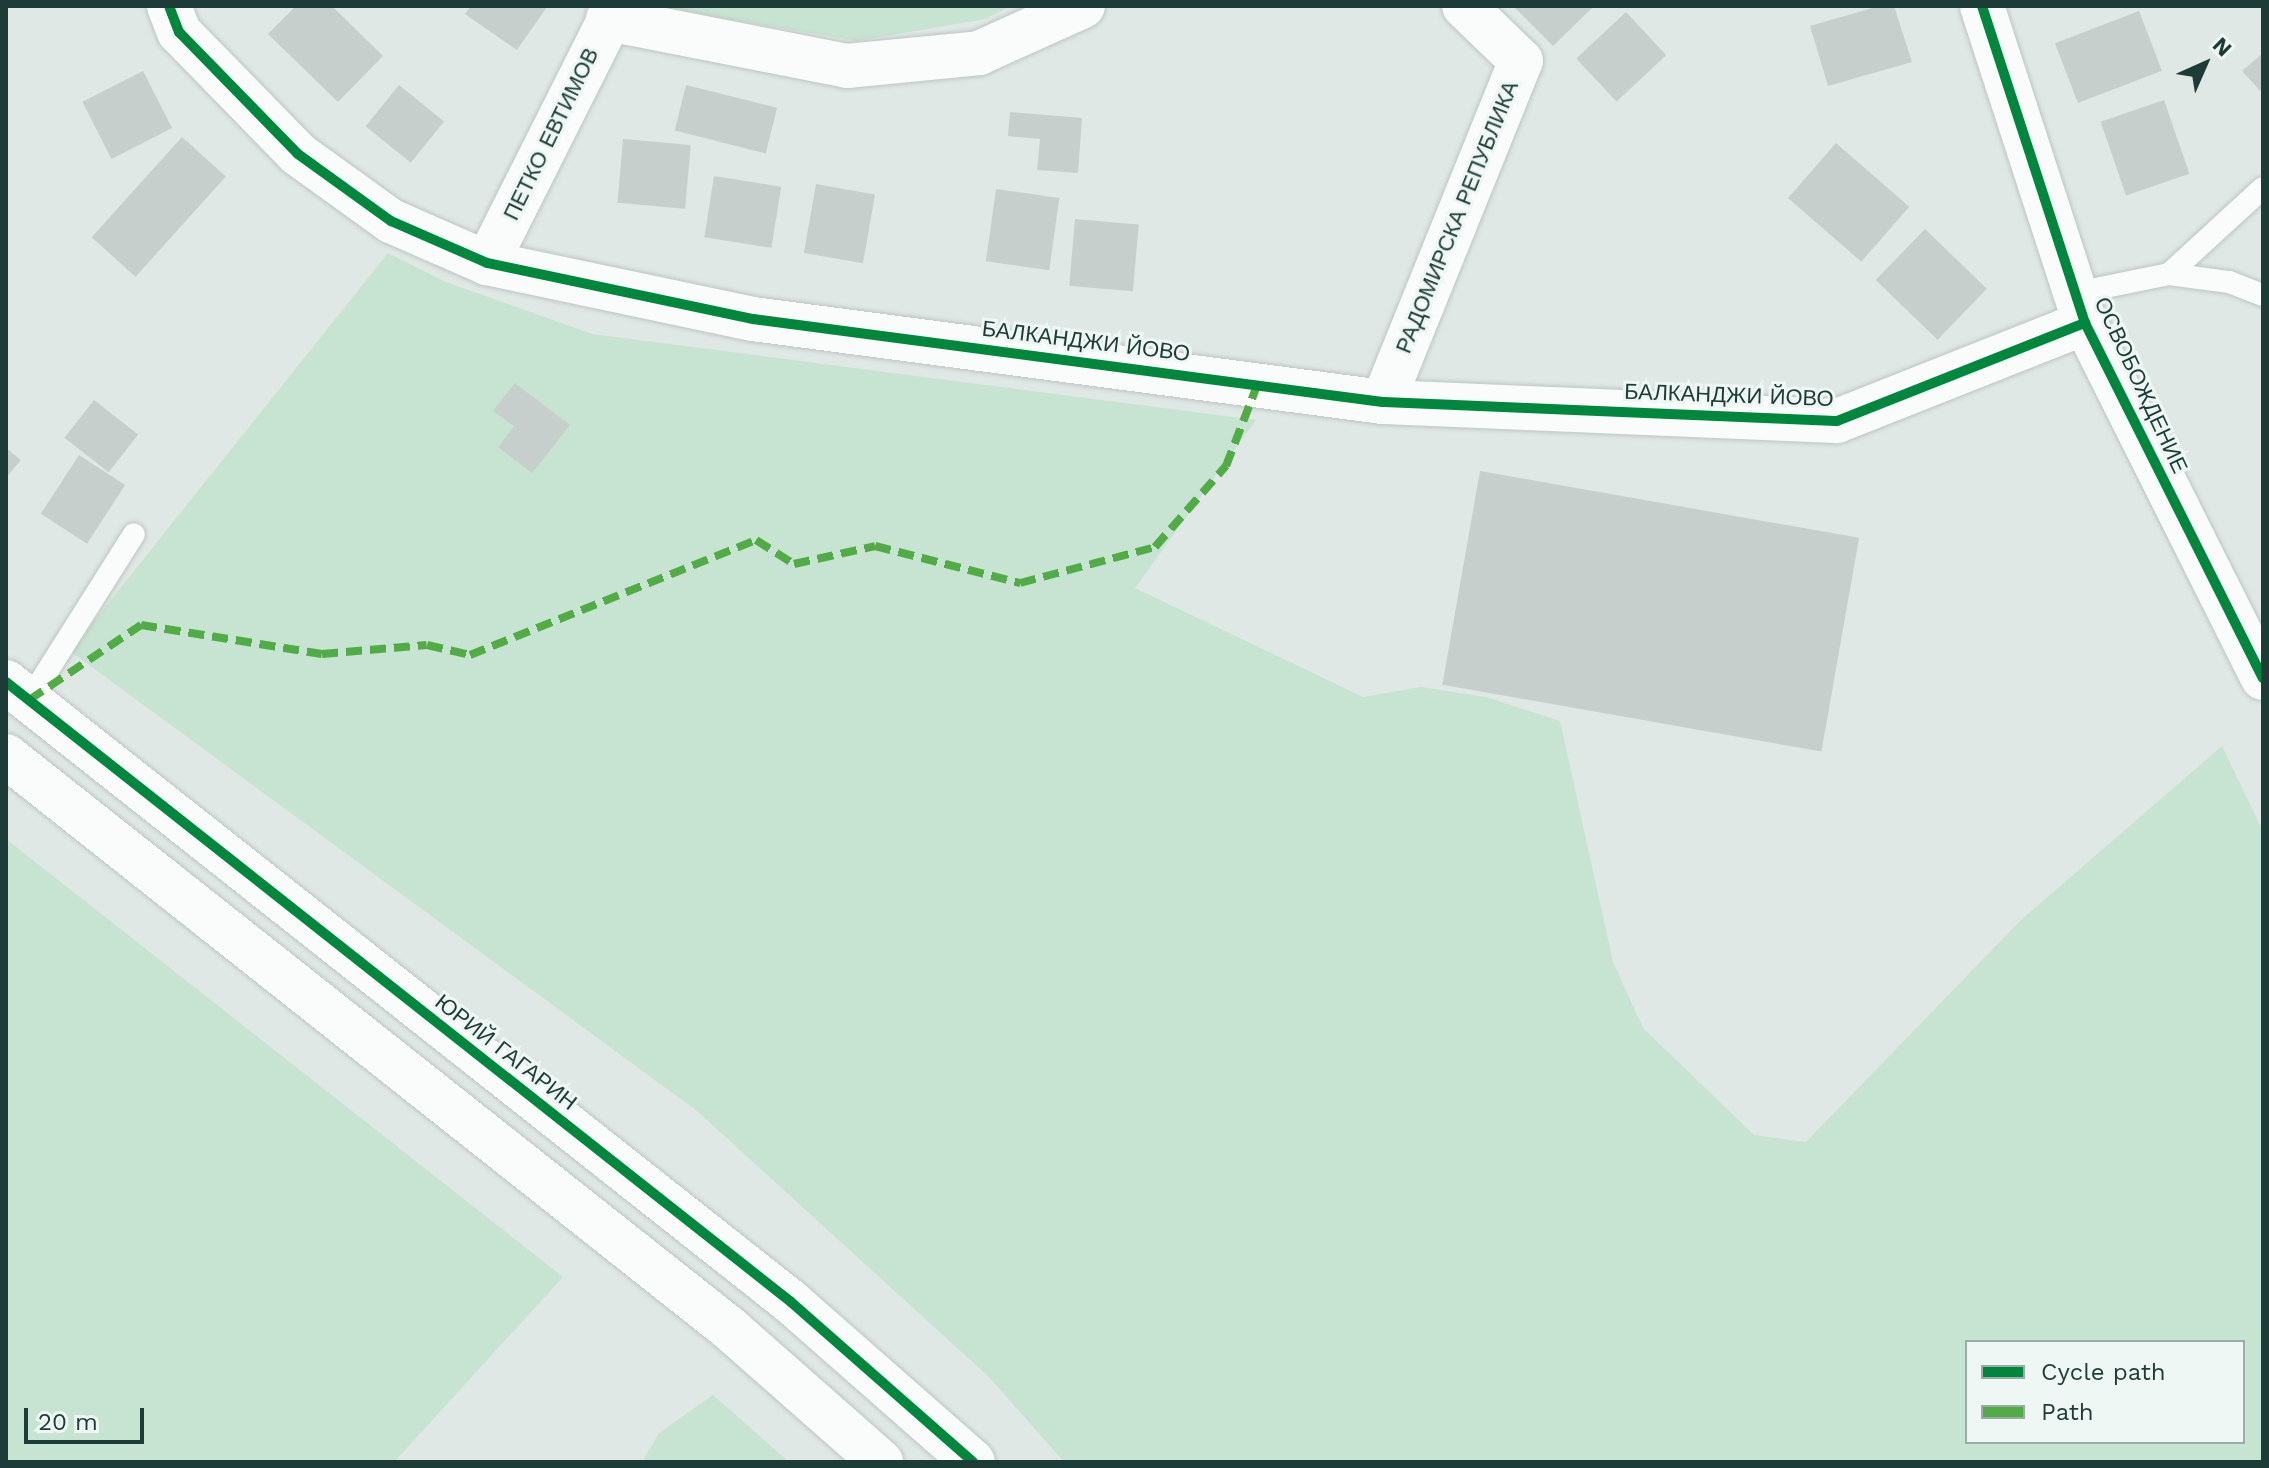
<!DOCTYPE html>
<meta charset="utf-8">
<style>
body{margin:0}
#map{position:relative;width:2269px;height:1468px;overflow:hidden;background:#e0e8e5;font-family:"Work Sans",sans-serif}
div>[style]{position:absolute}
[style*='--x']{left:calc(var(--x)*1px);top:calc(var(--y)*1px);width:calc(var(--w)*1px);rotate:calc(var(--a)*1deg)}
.green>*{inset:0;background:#c7e3d2}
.building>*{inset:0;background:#c7cfcc;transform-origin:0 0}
.roads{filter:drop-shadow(0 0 2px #bdc5c2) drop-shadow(0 0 2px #bdc5c2)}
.service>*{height:22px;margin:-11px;padding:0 11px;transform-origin:11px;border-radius:11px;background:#fafcfb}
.minor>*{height:44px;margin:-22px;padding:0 22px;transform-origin:22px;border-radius:22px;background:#fafcfb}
.tertiary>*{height:44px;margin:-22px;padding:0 22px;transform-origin:22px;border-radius:22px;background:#fafcfb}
.quiet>*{height:8px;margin-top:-4px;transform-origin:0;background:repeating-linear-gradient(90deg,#52ac45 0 16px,transparent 0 24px)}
.cycleway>*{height:10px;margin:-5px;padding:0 5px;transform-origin:5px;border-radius:5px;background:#00873e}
span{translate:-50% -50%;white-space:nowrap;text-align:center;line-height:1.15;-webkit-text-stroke:6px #eef7f3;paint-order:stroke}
.street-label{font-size:22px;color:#1d3c37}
.frame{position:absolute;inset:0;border:8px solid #1d3c37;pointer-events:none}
.legend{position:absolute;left:1965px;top:1340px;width:280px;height:104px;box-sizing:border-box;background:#eef7f3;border:2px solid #9aaca8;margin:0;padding:10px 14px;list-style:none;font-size:24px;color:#1d3c37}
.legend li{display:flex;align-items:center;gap:16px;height:40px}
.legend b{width:40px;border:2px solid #9aaca8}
.north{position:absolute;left:2165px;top:24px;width:80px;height:80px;-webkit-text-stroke:6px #eef7f3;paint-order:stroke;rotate:45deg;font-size:22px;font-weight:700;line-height:32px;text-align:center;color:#1d3c37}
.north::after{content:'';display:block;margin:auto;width:28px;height:36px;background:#1d3c37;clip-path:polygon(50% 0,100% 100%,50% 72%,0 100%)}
.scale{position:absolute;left:24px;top:1408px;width:120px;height:36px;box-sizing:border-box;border:4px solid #1d3c37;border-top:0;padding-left:10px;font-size:24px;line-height:28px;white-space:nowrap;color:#1d3c37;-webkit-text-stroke:6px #eef7f3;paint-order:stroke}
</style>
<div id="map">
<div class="green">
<div style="clip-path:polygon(652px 6px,1011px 6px,985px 19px,857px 41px)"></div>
<div style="clip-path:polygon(evenodd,388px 253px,446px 282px,592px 334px,1256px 420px,1135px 588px,1363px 697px,1421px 687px,1486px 697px,1560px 721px,1613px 962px,1643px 1028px,1754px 1135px,1806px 1142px,2021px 920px,2222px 746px,2263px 831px,2263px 1462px,1064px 1462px,990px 1378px,697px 1111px,70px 651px,388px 253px,1967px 1342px,2243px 1342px,2243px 1442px,1967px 1442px,1967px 1342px)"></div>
<div style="clip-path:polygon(6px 839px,563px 1277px,394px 1462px,6px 1462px)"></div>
<div style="clip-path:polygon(713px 1395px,789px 1462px,642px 1462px,659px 1433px)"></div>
</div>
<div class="building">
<div style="clip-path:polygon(296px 6px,332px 6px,383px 56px,338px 102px,268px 34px)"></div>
<div style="clip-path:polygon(471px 6px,545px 6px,547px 7px,517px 50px,465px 14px)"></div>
<div style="clip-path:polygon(1513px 6px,1594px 6px,1553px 46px)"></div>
<div style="clip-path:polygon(1879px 6px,1894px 6px,1912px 62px,1828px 86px,1810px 26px)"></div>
<div style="left:2139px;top:11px;width:64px;height:90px;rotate:69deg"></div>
<div style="left:1626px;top:12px;width:59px;height:68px;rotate:47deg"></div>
<div style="clip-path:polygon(2263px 53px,2263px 94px,2242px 71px)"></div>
<div style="left:143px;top:71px;width:64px;height:68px;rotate:63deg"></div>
<div style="left:399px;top:85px;width:58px;height:53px;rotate:39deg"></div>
<div style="left:686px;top:85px;width:94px;height:47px;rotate:14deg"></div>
<div style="left:2164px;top:100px;width:78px;height:67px;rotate:71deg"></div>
<div style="clip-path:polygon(1010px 112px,1082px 118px,1078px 173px,1037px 170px,1040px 139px,1008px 136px)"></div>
<div style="left:182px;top:137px;width:59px;height:135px;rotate:42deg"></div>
<div style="left:623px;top:139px;width:68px;height:64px;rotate:5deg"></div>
<div style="left:1836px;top:143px;width:97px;height:73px;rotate:41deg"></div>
<div style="left:714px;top:176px;width:68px;height:62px;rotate:9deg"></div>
<div style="left:816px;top:184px;width:60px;height:70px;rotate:10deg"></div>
<div style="left:996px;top:189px;width:64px;height:73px;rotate:8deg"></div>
<div style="left:1075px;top:219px;width:64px;height:67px;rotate:5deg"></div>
<div style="left:1925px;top:229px;width:86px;height:71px;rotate:44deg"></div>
<div style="clip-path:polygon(515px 383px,570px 425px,532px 473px,498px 447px,514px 426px,493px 411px)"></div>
<div style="left:94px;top:400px;width:56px;height:48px;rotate:38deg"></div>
<div style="clip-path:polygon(6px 448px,21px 460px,6px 478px)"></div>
<div style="left:79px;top:455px;width:55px;height:70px;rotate:33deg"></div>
<div style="left:1480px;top:471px;width:385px;height:217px;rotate:10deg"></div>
</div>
<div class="roads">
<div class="service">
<div style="--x:2169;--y:274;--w:127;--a:-42.5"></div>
<div style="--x:2076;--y:293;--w:95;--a:-11.5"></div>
<div style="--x:2169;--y:274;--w:61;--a:7.6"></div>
<div style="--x:2229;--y:282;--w:36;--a:21"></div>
<div style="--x:29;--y:700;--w:196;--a:-57.7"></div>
</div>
<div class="minor">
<div style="--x:169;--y:6;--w:28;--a:69"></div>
<div style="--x:179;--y:32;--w:170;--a:45.7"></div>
<div style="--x:298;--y:154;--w:115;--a:35.8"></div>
<div style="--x:391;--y:221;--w:105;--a:23.6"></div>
<div style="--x:487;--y:263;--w:272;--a:11.9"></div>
<div style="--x:753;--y:319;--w:635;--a:7.51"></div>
<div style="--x:1383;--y:402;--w:454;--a:2.4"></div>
<div style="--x:1837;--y:421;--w:267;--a:-21.6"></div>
<div style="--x:1982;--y:6;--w:333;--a:72"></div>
<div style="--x:2085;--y:323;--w:397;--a:63.4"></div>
<div style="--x:608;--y:19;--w:244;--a:11.1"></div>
<div style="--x:847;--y:66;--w:133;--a:-5.6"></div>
<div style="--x:979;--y:53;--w:114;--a:-24.3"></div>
<div style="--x:487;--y:263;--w:288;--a:-63.3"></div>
<div style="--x:1383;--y:402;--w:368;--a:-68"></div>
<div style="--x:1521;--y:61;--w:79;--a:-136"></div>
</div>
<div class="tertiary">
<div style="--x:6;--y:682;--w:1000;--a:38.3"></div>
<div style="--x:791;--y:1302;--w:242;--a:41.3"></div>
<div style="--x:6;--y:756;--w:922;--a:38.35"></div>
<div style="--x:729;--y:1328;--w:203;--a:41.4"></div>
</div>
</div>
<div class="quiet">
<div style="--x:29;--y:700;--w:135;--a:-33.8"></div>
<div style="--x:141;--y:625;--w:183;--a:9.1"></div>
<div style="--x:322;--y:654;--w:105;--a:-4.9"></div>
<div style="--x:427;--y:645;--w:44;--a:13.1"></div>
<div style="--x:470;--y:655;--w:308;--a:-21.9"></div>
<div style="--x:756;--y:540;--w:45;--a:32.3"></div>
<div style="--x:794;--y:564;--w:83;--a:-12.5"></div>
<div style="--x:875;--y:546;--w:150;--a:14.3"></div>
<div style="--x:1020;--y:583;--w:140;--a:-14.9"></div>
<div style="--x:1155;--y:547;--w:108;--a:-48.8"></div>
<div style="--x:1226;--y:466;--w:89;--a:-68.9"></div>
</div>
<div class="cycleway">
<div style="--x:169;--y:6;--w:28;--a:69"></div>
<div style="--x:179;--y:32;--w:170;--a:45.7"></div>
<div style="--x:298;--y:154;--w:115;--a:35.8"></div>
<div style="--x:391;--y:221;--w:105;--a:23.6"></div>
<div style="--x:487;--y:263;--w:272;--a:11.9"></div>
<div style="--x:753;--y:319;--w:635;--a:7.51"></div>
<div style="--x:1383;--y:402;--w:454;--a:2.4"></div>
<div style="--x:1837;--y:421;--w:267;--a:-21.6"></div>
<div style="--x:1982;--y:6;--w:333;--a:72"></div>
<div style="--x:2085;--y:323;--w:397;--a:63.4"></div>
<div style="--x:6;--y:682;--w:1000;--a:38.3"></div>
<div style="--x:791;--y:1302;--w:242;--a:41.3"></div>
</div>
<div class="street-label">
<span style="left:551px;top:134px;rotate:-64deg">ПЕТКО ЕВТИМОВ</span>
<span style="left:1457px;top:217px;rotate:-68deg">РАДОМИРСКА РЕПУБЛИКА</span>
<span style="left:1086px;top:341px;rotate:7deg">БАЛКАНДЖИ ЙОВО</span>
<span style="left:2141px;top:385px;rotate:65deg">ОСВОБОЖДЕНИЕ</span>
<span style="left:1729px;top:395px;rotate:2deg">БАЛКАНДЖИ ЙОВО</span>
<span style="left:506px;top:1052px;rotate:38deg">ЮРИЙ ГАГАРИН</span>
</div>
<div class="frame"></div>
<ul class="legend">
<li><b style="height:10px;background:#00873e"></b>Cycle path</li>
<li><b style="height:10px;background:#52ac45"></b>Path</li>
</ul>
<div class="north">N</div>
<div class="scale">20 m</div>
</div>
